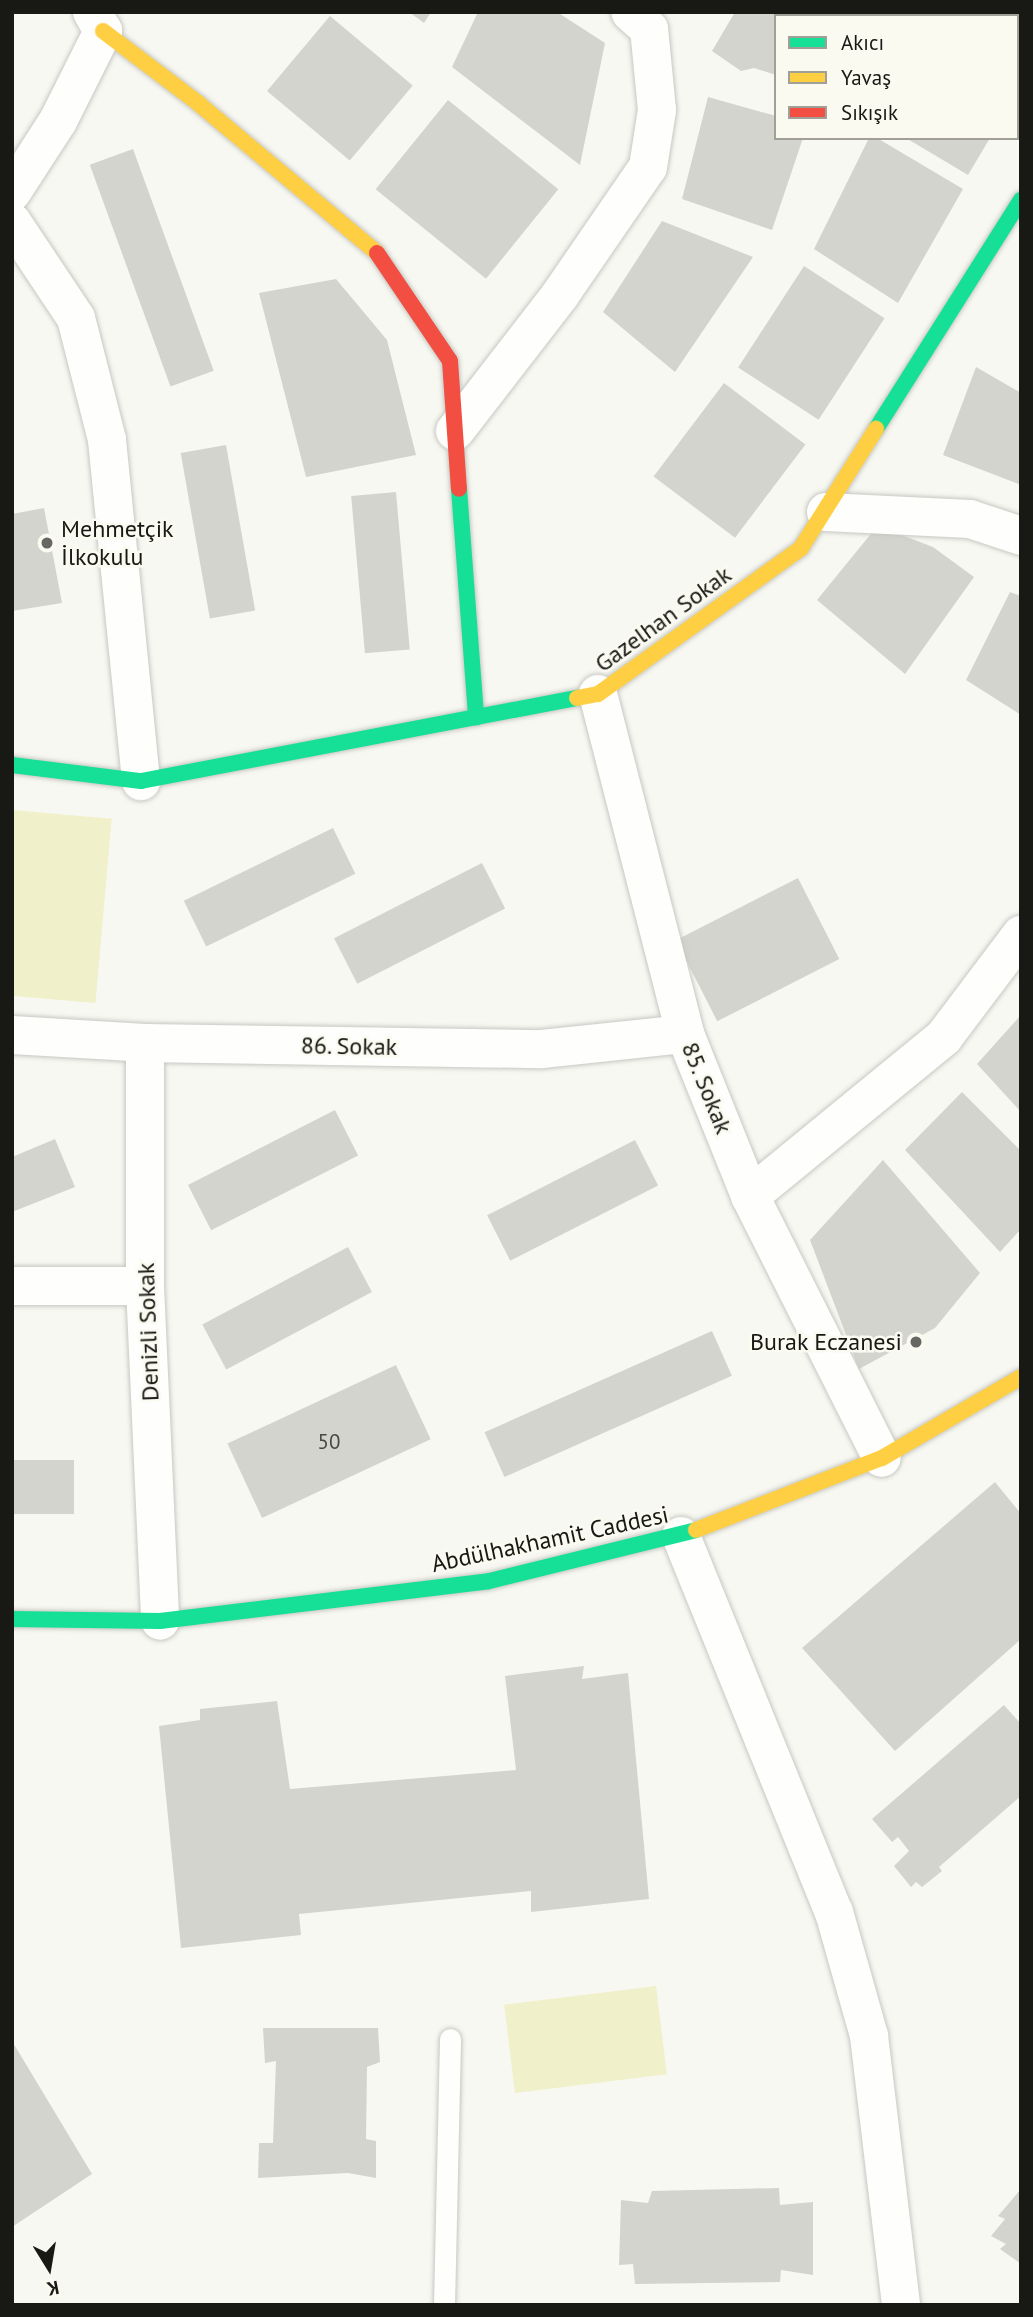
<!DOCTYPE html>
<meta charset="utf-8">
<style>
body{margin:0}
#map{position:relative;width:1033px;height:2317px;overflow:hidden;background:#f8f8f2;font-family:"PT Sans",sans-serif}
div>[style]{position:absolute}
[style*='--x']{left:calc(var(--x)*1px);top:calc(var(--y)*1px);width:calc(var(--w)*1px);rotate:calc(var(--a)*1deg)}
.green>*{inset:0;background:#f0f0ca;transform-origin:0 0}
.building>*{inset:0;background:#d4d4cf;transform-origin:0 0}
.roads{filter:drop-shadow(0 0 2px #c7c8c3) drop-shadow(0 0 2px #c7c8c3)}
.lane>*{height:21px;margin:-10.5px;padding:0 10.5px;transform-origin:10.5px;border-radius:10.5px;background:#fefefd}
.street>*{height:38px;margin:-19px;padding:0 19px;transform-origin:19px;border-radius:19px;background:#fefefd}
.fast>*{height:16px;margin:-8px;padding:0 8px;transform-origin:8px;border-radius:8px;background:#16e098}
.slow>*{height:16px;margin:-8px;padding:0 8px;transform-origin:8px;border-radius:8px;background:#ffcf43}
.jam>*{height:16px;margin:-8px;padding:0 8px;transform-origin:8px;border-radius:8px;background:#f24e42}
.dots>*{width:19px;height:19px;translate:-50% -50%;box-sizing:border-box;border:4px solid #fafaf0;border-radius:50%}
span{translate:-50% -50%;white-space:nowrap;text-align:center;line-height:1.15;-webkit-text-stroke:5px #fafaf0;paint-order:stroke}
.number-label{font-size:21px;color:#474743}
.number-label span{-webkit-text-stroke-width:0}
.poi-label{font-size:24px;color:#181814}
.left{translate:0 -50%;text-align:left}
.right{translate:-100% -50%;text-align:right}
.street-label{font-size:24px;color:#181814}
.frame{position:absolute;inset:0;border:14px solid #181814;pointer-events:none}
.legend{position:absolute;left:774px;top:14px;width:245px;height:126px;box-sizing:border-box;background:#fafaf0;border:2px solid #a0a098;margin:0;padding:9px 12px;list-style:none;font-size:21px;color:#181814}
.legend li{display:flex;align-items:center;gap:14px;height:35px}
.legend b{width:35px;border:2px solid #a0a098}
.north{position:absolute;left:14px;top:2233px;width:70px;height:70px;-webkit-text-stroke:5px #fafaf0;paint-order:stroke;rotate:169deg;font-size:19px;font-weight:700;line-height:28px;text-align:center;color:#181814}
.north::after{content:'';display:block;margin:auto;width:24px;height:32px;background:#181814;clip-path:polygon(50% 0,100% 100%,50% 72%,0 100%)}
</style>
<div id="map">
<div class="green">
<div style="left:12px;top:810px;width:100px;height:185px;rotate:5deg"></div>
<div style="left:656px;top:1986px;width:89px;height:153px;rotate:83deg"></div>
</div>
<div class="building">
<div style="clip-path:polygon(409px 12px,431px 12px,424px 23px)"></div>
<div style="clip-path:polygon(478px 12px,557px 12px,605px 43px,580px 165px,452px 67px)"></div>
<div style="clip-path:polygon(735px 12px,869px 12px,776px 16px,776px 75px,754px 68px,741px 71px,712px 51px)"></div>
<div style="left:330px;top:16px;width:108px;height:98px;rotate:40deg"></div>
<div style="clip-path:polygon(708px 97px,776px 116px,776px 138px,803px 138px,772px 230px,682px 199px)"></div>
<div style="left:448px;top:100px;width:142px;height:115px;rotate:39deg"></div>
<div style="clip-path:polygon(869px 138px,877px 138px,963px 189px,898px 303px,814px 249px)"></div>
<div style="clip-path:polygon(906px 138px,990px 138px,968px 175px)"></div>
<div style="left:133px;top:149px;width:236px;height:46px;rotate:70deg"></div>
<div style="clip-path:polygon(662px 221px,753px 257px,675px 372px,603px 312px)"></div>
<div style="left:804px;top:266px;width:96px;height:121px;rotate:33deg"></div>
<div style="clip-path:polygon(336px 279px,387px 340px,416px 455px,306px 477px,259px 293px)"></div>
<div style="clip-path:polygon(976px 367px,1021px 393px,1021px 485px,943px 455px)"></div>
<div style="left:724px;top:383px;width:102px;height:117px;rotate:37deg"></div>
<div style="left:226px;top:445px;width:168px;height:46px;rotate:80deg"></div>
<div style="left:396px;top:492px;width:158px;height:45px;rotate:85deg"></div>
<div style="clip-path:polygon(44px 508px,62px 603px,12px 611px,12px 514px)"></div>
<div style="clip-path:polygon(886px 529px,933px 547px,974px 577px,905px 674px,817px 600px,874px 530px)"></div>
<div style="clip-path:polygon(1010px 592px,1021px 596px,1021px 715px,966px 680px)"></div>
<div style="left:333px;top:828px;width:51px;height:166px;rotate:64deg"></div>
<div style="left:482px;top:863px;width:51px;height:166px;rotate:63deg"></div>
<div style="left:798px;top:878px;width:91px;height:137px;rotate:63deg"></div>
<div style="clip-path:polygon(1021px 1015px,1021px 1112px,977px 1064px)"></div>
<div style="clip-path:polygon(962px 1092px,1021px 1151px,1021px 1229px,1000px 1252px,905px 1150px)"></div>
<div style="left:335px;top:1110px;width:51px;height:165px;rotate:63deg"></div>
<div style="clip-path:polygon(55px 1139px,75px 1187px,12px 1212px,12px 1157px)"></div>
<div style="left:635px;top:1140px;width:51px;height:166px;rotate:63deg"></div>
<div style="clip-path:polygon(883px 1160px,980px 1273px,935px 1328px,859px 1369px,810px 1240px)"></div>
<div style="left:348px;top:1247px;width:51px;height:165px;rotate:62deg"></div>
<div style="left:712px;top:1331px;width:49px;height:249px;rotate:66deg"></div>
<div style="left:396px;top:1365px;width:82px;height:186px;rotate:65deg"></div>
<div style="left:74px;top:1460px;width:54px;height:62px;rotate:90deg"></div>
<div style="clip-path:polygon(995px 1482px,1021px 1514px,1021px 1639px,895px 1751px,802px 1648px)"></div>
<div style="clip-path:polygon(584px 1666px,582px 1679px,628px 1673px,649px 1899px,531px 1912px,531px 1891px,299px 1914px,301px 1935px,181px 1948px,159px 1726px,200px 1720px,200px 1709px,277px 1701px,290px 1789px,516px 1770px,505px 1676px)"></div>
<div style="clip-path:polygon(1004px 1705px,1021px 1724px,1021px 1796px,939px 1867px,942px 1871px,922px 1887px,916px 1882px,911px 1887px,894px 1866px,909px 1851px,898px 1837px,892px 1842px,872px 1819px)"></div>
<div style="clip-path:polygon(263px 2028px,378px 2028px,380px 2062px,367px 2067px,366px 2139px,376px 2141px,376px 2178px,348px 2173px,258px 2178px,259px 2143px,273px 2143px,276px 2061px,265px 2063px)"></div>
<div style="clip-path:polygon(12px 2041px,92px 2174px,12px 2227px)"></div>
<div style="clip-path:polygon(779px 2188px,780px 2205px,813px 2202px,813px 2275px,781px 2270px,780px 2282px,635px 2284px,633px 2264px,619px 2265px,621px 2200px,648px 2203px,652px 2191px)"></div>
<div style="clip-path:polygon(1021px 2189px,1021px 2264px,1000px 2249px,1006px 2244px,991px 2236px,1005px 2219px,998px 2216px)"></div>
</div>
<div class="roads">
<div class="lane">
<div style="--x:444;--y:2305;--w:266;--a:-88.7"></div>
</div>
<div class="street">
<div style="--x:12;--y:192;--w:85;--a:-57.1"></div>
<div style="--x:58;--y:121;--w:101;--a:-63.4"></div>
<div style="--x:103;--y:31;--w:22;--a:-120"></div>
<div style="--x:12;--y:222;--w:115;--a:56.3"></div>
<div style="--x:76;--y:318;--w:126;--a:75.7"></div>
<div style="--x:107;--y:440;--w:343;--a:84.3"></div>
<div style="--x:455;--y:431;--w:172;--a:-52.3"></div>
<div style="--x:560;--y:295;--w:155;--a:-55.5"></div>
<div style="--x:648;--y:167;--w:58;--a:-81"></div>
<div style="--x:657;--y:110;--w:81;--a:-95.6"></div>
<div style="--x:649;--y:29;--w:25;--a:-138"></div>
<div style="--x:826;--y:512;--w:144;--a:2.8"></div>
<div style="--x:970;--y:519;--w:54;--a:18.4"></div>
<div style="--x:598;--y:694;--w:351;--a:75.6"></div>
<div style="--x:685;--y:1034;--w:175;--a:68.1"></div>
<div style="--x:750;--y:1196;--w:293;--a:63.3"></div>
<div style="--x:12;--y:1035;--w:133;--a:3.4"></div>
<div style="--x:145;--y:1043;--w:397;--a:0.9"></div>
<div style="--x:542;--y:1049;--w:144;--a:-6"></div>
<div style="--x:145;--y:1043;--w:243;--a:90"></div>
<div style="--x:145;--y:1286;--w:335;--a:87.4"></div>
<div style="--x:750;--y:1196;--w:251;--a:-39.3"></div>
<div style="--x:944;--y:1037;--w:128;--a:-53"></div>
<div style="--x:12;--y:1286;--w:133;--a:0"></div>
<div style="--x:681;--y:1536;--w:406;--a:67.9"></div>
<div style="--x:834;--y:1912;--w:129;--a:74.2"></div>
<div style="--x:869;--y:2036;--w:271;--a:83.2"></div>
</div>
<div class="fast">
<div style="--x:876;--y:429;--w:271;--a:-57.7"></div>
<div style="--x:459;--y:489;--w:229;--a:85.7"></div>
<div style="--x:12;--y:765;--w:130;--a:7.1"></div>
<div style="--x:141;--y:781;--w:444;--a:-10.8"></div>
<div style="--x:12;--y:1619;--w:148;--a:0.8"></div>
<div style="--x:160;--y:1621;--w:331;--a:-6.9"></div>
<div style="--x:489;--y:1581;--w:213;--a:-13.8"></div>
</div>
<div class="slow">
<div style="--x:103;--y:31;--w:121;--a:37.2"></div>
<div style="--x:199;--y:104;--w:232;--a:39.9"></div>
<div style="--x:577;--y:698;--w:21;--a:-11"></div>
<div style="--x:598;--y:694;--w:250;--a:-35.7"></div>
<div style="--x:801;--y:548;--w:141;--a:-57.8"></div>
<div style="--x:696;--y:1530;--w:199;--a:-21.2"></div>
<div style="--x:882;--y:1458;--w:161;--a:-30.2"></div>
</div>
<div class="jam">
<div style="--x:377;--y:253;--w:130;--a:55.9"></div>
<div style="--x:450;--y:361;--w:128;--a:86"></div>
</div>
</div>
<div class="dots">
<div style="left:47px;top:543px;background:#666662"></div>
<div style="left:916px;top:1342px;background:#666662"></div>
</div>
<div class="number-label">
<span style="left:329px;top:1442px">50</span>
</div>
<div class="poi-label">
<span class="left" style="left:61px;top:543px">Mehmetçik<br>İlkokulu</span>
<span class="right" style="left:902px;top:1342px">Burak Eczanesi</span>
</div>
<div class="street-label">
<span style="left:663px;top:619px;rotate:-36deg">Gazelhan Sokak</span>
<span style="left:349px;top:1046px;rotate:1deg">86. Sokak</span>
<span style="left:707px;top:1088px;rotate:68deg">85. Sokak</span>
<span style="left:148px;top:1332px;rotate:-92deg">Denizli Sokak</span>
<span style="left:550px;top:1539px;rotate:-12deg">Abdülhakhamit Caddesi</span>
</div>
<div class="frame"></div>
<ul class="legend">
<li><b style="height:9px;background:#16e098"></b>Akıcı</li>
<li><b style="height:9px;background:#ffcf43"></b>Yavaş</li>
<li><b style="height:9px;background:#f24e42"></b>Sıkışık</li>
</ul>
<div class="north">K</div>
</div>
